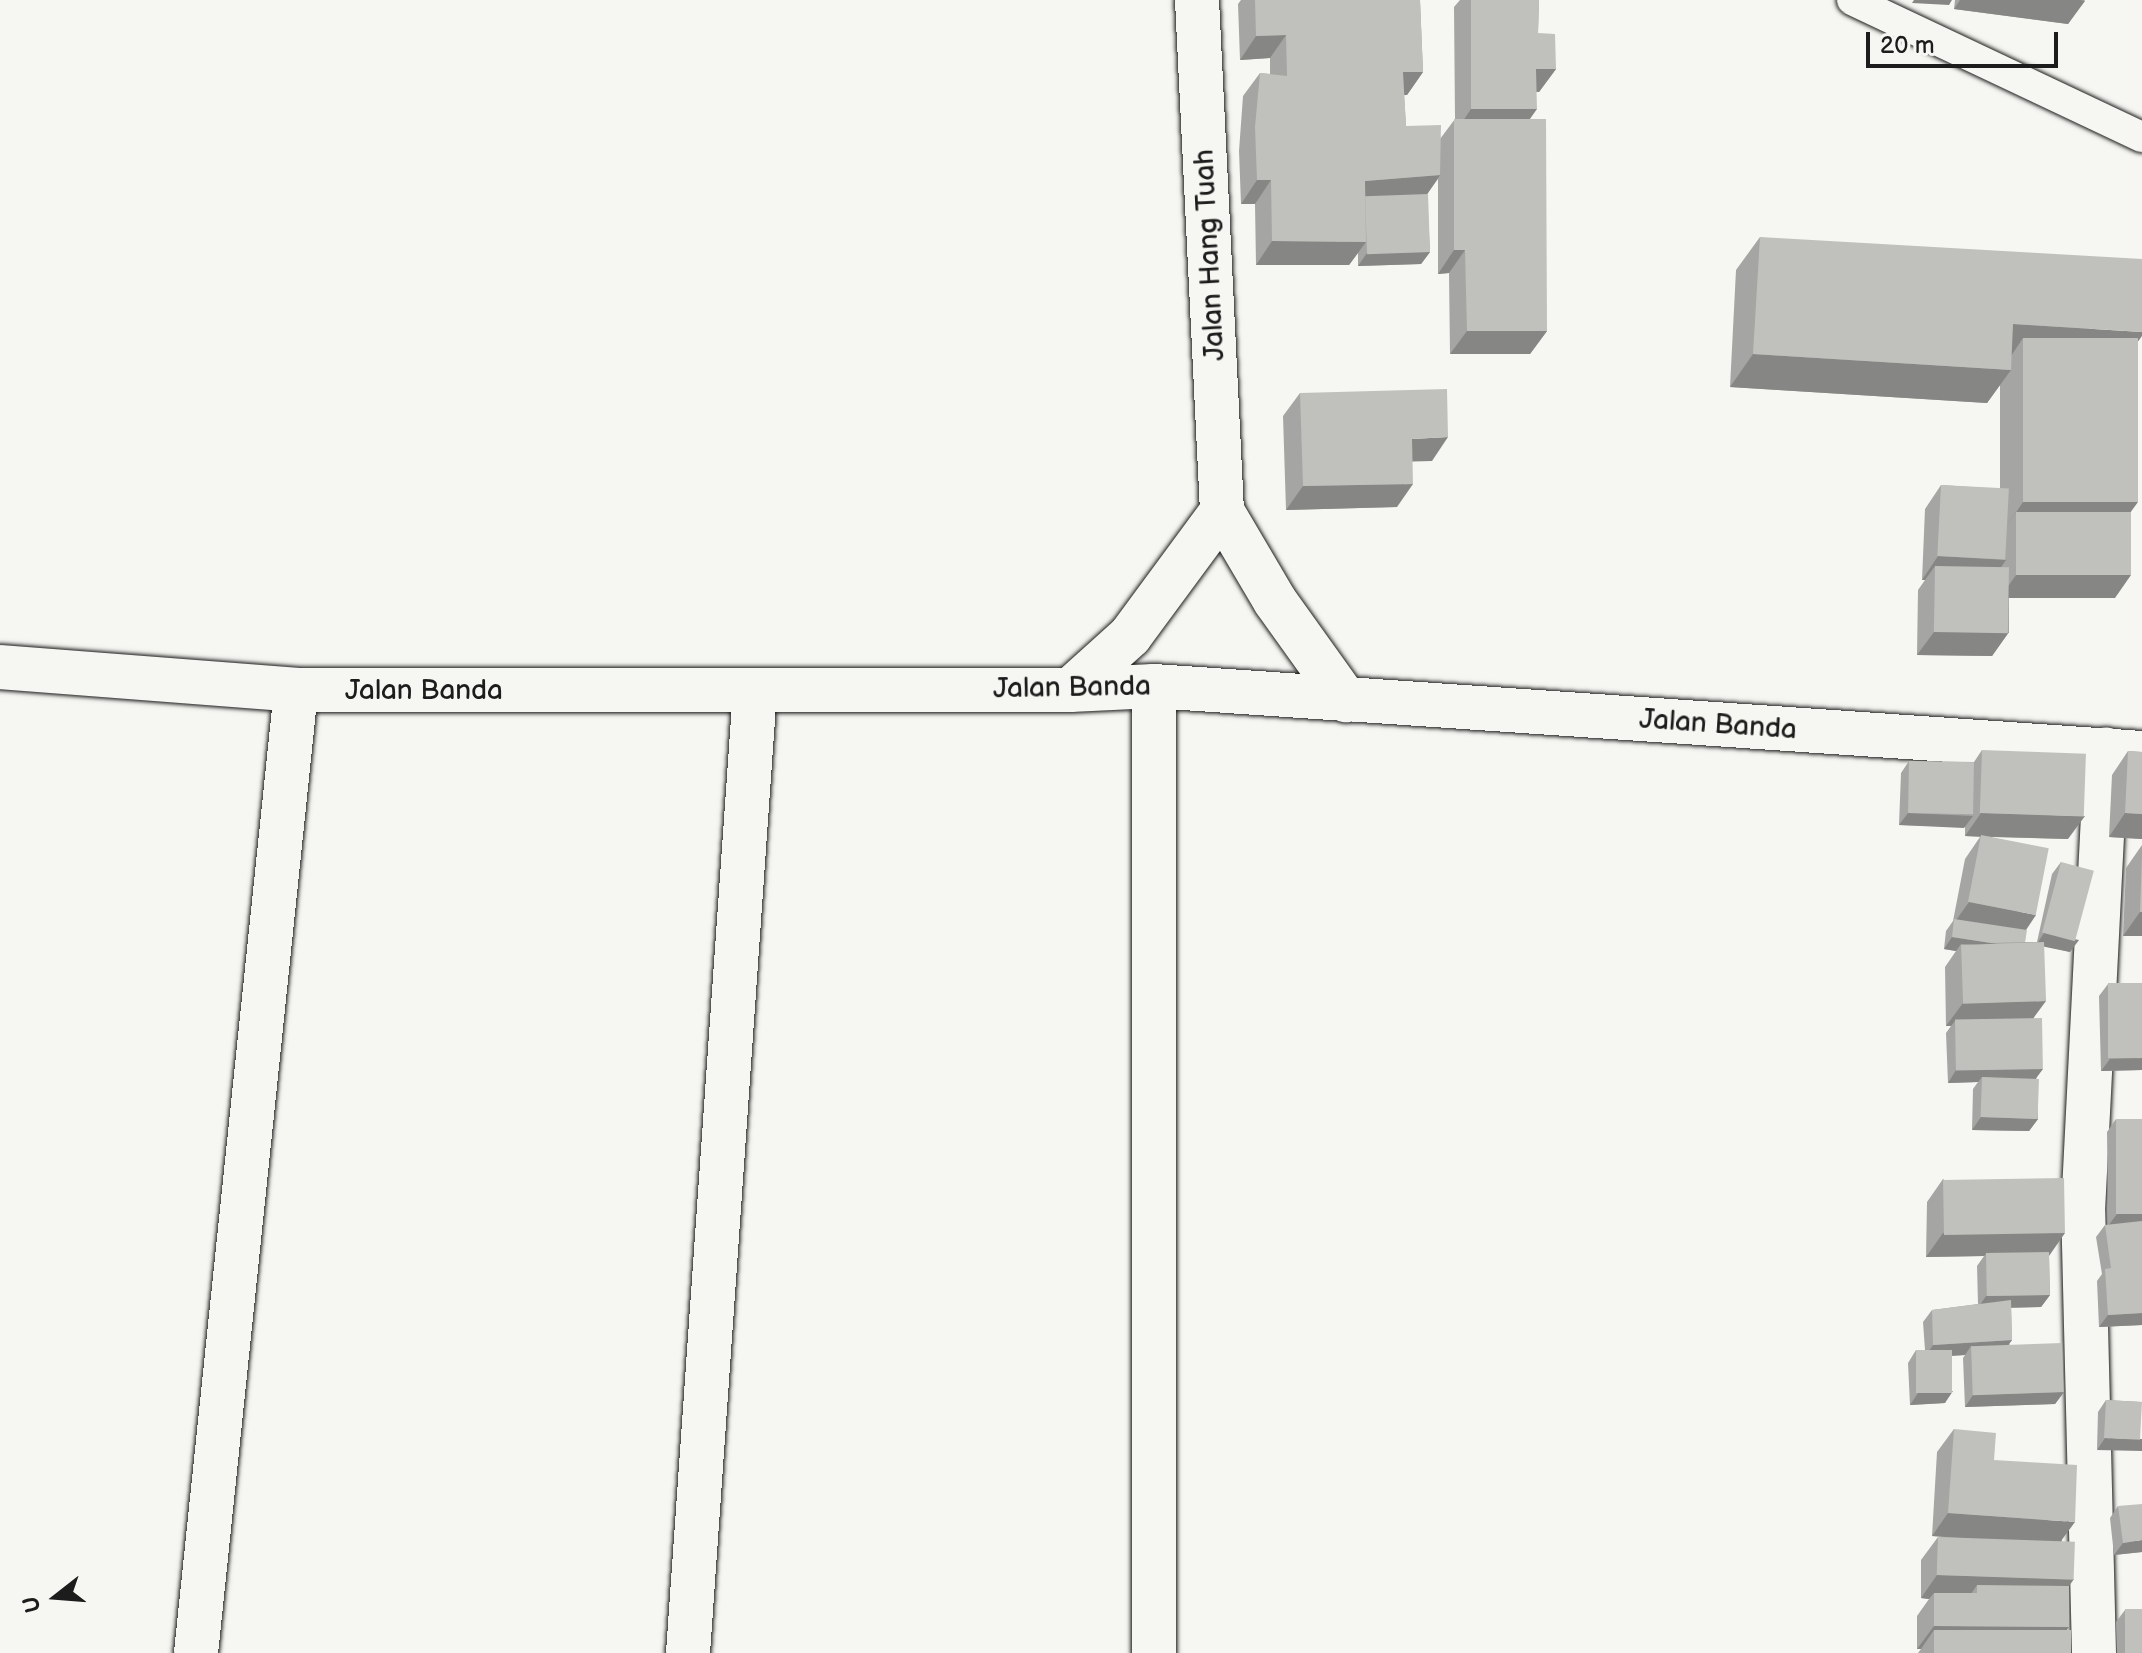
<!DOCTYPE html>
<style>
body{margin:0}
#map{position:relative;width:2142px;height:1653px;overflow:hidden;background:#f6f6f2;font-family:"Balsamiq Sans",sans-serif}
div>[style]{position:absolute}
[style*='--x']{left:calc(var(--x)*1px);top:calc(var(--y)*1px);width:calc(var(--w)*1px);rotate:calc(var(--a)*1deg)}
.roads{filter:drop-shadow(0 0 2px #1c1c1c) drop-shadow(0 0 2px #1c1c1c)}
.service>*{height:30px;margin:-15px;padding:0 15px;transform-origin:15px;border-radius:15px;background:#f6f6f2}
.minor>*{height:44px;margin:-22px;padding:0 22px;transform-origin:22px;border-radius:22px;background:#f6f6f2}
.tertiary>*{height:44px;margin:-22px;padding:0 22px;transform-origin:22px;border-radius:22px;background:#f6f6f2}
.wall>*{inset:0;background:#a5a5a3}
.shaded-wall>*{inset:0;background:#868684}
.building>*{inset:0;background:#c0c0bd;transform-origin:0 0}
span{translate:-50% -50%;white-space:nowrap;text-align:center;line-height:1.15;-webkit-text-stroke:7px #f6f6f2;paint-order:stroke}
.street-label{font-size:28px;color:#1c1c1c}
.north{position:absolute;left:16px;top:1557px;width:80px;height:80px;-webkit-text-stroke:6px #f6f6f2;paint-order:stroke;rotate:253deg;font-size:22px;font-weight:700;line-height:32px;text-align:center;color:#1c1c1c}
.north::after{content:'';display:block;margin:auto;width:28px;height:36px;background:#1c1c1c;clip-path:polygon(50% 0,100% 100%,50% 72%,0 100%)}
.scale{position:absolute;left:1866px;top:32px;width:192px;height:36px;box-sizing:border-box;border:4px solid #1c1c1c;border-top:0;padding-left:10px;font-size:24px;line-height:28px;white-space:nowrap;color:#1c1c1c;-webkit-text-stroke:6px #f6f6f2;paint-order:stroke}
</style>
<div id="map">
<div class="roads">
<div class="service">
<div style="--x:1852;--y:0;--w:321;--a:25.3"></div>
</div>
<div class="minor">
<div style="--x:1154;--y:686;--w:967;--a:90"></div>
<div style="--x:196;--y:1653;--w:968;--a:-84.07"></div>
<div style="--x:688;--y:1653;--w:964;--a:-86.02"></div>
<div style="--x:2094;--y:1653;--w:442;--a:-91.4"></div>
<div style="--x:2083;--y:1211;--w:462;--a:-87.1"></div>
</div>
<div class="tertiary">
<div style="--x:1197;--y:0;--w:512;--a:87.2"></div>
<div style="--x:1222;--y:511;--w:104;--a:59.5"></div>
<div style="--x:1275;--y:601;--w:122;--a:54.4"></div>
<div style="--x:0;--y:667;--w:297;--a:4.4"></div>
<div style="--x:296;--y:690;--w:774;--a:0"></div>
<div style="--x:1070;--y:690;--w:84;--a:-2.7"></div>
<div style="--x:1154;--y:686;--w:990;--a:3.88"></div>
<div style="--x:1070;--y:690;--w:81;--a:-42"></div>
<div style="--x:1130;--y:636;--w:155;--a:-53.6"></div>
</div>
</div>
<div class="wall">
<div style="clip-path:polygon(1241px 0,1420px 0,1423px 72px,1407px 95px,1404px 95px,1406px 126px,1440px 139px,1455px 119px,1454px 7px,1460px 0,1539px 0,1538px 33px,1556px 69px,1539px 92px,1536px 92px,1530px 119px,1547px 331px,1530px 354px,1450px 354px,1449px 273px,1438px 274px,1438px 179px,1427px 194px,1430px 252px,1421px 264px,1358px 266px,1358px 253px,1349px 265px,1256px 265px,1255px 204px,1241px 204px,1239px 151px,1243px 96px,1260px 73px,1270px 74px,1270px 58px,1240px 60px,1238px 4px)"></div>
<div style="clip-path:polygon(1955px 0,2085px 0,2068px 24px,1954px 9px)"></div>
<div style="clip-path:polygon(1760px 237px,2138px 342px,2131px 512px,2115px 598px,2009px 598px,2009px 632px,1992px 656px,1917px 655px,1918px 590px,1925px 580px,1922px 580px,1925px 509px,1941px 485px,2000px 489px,2000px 385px,1987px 403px,1730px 387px,1736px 270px)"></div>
<div style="clip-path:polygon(1300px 393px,1432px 461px,1412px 461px,1397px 507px,1286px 510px,1283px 416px)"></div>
<div style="clip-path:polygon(1982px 750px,2068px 839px,1992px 837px,2026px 930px,2025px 942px,2037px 942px,2052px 874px,2061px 862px,2070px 952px,2044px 946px,2034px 1018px,2038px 1119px,2029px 1131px,1972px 1130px,1973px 1089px,1978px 1082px,1948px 1083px,1946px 1033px,1951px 1026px,1946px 1026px,1945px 967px,1956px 951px,1944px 949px,1946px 931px,1953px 921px,1965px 859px,1980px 837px,1965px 836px,1965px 827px,1899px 825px,1901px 773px,1909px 761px,1974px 762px)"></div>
<div style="clip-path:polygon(2128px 751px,2142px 752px,2142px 839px,2109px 837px,2112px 775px)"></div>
<div style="clip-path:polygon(2142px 845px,2142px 936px,2123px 936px,2126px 868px)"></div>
<div style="clip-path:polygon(2108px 984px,2142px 1070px,2101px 1071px,2099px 996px)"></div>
<div style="clip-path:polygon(2116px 1119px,2142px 1325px,2099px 1327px,2097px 1281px,2102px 1274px,2096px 1237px,2105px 1225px,2108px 1225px,2107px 1132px)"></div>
<div style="clip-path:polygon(1943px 1179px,2049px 1256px,2050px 1295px,2041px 1307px,2011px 1308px,2012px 1340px,2009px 1344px,2064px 1392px,2055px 1404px,1965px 1407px,1963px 1358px,1965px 1355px,1952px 1356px,1945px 1403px,1910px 1405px,1908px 1363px,1916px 1350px,1925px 1350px,1923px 1322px,1932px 1310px,1978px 1304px,1977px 1266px,1984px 1256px,1926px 1257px,1927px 1202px)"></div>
<div style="clip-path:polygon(2106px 1400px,2142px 1402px,2097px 1450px,2098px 1412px)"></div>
<div style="clip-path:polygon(1954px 1429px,1994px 1460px,2062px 1540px,2069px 1587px,2066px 1631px,2069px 1653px,1918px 1653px,1921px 1649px,1917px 1649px,1917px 1616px,1929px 1599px,1921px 1598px,1921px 1560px,1938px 1537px,1946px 1537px,1932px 1536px,1937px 1452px)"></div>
<div style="clip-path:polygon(2118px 1506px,2142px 1552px,2114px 1555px,2110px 1518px)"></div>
<div style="clip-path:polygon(2125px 1610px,2142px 1653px,2117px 1653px,2116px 1622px)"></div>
</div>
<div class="shaded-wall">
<div style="clip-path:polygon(1914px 0,1952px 0,1949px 5px,1912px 3px)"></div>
<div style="clip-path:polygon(1960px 0,2080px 0,2085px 1px,2068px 24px,1954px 9px)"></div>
<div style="clip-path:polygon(1286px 35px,1270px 58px,1240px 60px,1256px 36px)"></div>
<div style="clip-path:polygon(1536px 69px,1556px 69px,1539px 92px,1519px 92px)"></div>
<div style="clip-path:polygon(1403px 72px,1423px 72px,1407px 95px,1387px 96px)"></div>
<div style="clip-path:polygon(1471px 109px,1537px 109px,1520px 133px,1455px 133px)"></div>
<div style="clip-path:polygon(1440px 175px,1424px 199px,1365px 203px,1365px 181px)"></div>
<div style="clip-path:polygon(1257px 180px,1271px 180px,1255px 204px,1241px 204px)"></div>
<div style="clip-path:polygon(1272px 241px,1366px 242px,1349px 265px,1256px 265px)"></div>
<div style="clip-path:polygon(1454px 250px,1465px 250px,1449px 273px,1438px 274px)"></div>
<div style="clip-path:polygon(1430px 252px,1421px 264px,1358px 266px,1367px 253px)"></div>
<div style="clip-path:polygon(2013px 324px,2142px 332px,2142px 336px,2121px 365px,2023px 338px,2009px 359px)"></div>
<div style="clip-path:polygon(1467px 331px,1547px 331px,1530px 354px,1450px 354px)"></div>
<div style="clip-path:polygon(1753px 354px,2011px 370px,1987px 403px,1730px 387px)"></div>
<div style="clip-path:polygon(1448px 437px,1432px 461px,1395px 462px,1412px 439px)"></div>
<div style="clip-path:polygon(1413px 484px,1397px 507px,1286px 510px,1303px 486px)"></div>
<div style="clip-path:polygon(2023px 502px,2138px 502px,2114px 535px,2016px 512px,2000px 536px)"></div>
<div style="clip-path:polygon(1938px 556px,2006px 560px,1990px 583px,1935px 566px,1925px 580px,1922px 580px)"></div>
<div style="clip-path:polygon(2016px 575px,2131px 575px,2115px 598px,2000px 598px)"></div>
<div style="clip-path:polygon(1934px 632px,2009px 632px,1992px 656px,1917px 655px)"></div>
<div style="clip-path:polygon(1908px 813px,1973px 816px,1964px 828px,1899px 825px)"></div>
<div style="clip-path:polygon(1981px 813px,2085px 816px,2068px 839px,1965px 836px)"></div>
<div style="clip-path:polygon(2125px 813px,2142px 814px,2142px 839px,2109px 837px)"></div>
<div style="clip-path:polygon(1969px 902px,2036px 915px,2020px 939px,1954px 923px)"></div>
<div style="clip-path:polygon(2140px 912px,2142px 912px,2142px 936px,2123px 936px)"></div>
<div style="clip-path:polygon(2044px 933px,2079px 940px,2070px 952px,2036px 945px)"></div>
<div style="clip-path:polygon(1952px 937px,2024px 948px,1961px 944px,1956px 951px,1944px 949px)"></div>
<div style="clip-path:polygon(2046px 1001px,2029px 1024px,1955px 1021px,1951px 1026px,1946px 1026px,1963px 1003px)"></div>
<div style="clip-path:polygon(2142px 1058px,2142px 1070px,2101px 1071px,2110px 1059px)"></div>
<div style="clip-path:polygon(2043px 1069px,2034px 1081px,1982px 1077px,1978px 1082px,1948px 1083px,1956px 1070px)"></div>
<div style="clip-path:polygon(1981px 1117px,2038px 1119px,2029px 1131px,1972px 1130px)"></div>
<div style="clip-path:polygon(2117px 1214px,2142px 1214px,2142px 1226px,2108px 1226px)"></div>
<div style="clip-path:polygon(1943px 1233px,2065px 1233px,2049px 1256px,1986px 1254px,1984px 1256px,1926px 1257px)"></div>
<div style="clip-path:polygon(2050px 1295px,2041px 1307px,1978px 1308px,1986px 1296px)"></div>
<div style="clip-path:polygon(2142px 1313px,2142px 1325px,2099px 1327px,2108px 1315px)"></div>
<div style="clip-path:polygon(2012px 1340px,2003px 1352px,1971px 1346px,1965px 1355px,1925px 1357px,1933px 1345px)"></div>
<div style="clip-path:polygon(1953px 1391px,1945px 1403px,1910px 1405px,1918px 1393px)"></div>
<div style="clip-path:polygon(2064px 1392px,2055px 1404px,1965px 1407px,1973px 1395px)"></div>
<div style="clip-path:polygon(2105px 1438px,2142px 1439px,2142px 1451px,2097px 1450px)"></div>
<div style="clip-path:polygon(1948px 1513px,2075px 1522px,2058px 1545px,1932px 1536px)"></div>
<div style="clip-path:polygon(2142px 1540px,2142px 1552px,2114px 1555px,2123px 1543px)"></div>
<div style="clip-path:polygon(1937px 1575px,2074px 1579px,2058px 1602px,1977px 1593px,1977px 1585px,1967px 1600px,1934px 1593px,1929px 1599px,1921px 1598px)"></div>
<div style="clip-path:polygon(1934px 1626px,2069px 1627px,2052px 1650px,1934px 1630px,1921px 1649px,1917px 1649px)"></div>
</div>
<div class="building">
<div style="clip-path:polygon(1255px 0,1420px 0,1423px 72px,1403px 72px,1406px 126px,1441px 125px,1440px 175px,1365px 181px,1366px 242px,1272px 241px,1271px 180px,1257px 180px,1255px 127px,1260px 73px,1287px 76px,1286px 35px,1256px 36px)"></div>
<div style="clip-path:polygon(1471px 0,1539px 0,1538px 33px,1555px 34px,1556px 69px,1536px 69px,1537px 109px,1471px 109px)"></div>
<div style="clip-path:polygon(1454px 119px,1546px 119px,1547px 331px,1467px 331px,1465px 250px,1454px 250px)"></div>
<div style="left:1428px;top:194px;width:58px;height:63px;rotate:88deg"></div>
<div style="clip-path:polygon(1760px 237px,2142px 259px,2142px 332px,2013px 324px,2011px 370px,1753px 354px)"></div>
<div style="left:2023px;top:338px;width:115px;height:164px"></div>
<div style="clip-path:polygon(1447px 389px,1448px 437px,1412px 439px,1413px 484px,1303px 486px,1300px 393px)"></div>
<div style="left:1941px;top:485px;width:68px;height:71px;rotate:3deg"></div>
<div style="left:2016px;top:512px;width:115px;height:63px"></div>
<div style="left:1935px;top:566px;width:74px;height:66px;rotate:1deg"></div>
<div style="left:1982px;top:750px;width:104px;height:63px;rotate:2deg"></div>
<div style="clip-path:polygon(2128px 751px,2142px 752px,2142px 814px,2125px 813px)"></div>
<div style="left:1909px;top:761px;width:65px;height:52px;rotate:1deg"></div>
<div style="left:1981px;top:835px;width:69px;height:68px;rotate:11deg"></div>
<div style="clip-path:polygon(2142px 856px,2142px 912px,2140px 912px)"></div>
<div style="left:2061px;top:862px;width:34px;height:73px;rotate:15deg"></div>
<div style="clip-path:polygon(1954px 919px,2027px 930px,2025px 942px,1991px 943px,1952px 937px)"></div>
<div style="left:2044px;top:942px;width:59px;height:83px;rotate:88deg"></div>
<div style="left:2142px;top:983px;width:75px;height:34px;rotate:90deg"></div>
<div style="left:2042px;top:1018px;width:51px;height:87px;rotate:89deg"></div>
<div style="left:1982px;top:1077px;width:57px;height:40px;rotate:2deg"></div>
<div style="left:2116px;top:1119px;width:26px;height:95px"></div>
<div style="left:2064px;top:1178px;width:55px;height:121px;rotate:89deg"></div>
<div style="clip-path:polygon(2142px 1221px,2142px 1313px,2108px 1315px,2105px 1269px,2111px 1268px,2105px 1225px)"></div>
<div style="left:2049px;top:1252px;width:43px;height:63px;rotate:89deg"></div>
<div style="clip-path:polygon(2011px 1300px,2012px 1340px,1933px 1345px,1932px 1310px)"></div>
<div style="left:2062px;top:1343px;width:49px;height:91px;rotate:88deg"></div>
<div style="left:1916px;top:1350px;width:36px;height:43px"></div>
<div style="left:2106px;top:1400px;width:36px;height:38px;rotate:3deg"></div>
<div style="clip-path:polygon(1954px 1429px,1996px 1433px,1994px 1460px,2077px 1465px,2075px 1522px,1948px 1513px)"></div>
<div style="clip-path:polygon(2142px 1504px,2142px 1540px,2123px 1543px,2118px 1506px)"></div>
<div style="left:1938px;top:1537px;width:137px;height:38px;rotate:2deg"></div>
<div style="clip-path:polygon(1977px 1585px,2069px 1586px,2069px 1627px,1934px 1626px,1934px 1593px,1977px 1593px)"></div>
<div style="left:2142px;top:1609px;width:44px;height:17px;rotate:90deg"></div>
<div style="left:1934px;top:1630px;width:137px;height:23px"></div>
</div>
<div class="street-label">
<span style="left:1210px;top:255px;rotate:-93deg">Jalan Hang Tuah</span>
<span style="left:1072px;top:688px;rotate:-1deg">Jalan Banda</span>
<span style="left:424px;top:691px">Jalan Banda</span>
<span style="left:1718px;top:725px;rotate:4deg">Jalan Banda</span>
</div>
<div class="north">U</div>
<div class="scale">20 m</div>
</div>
